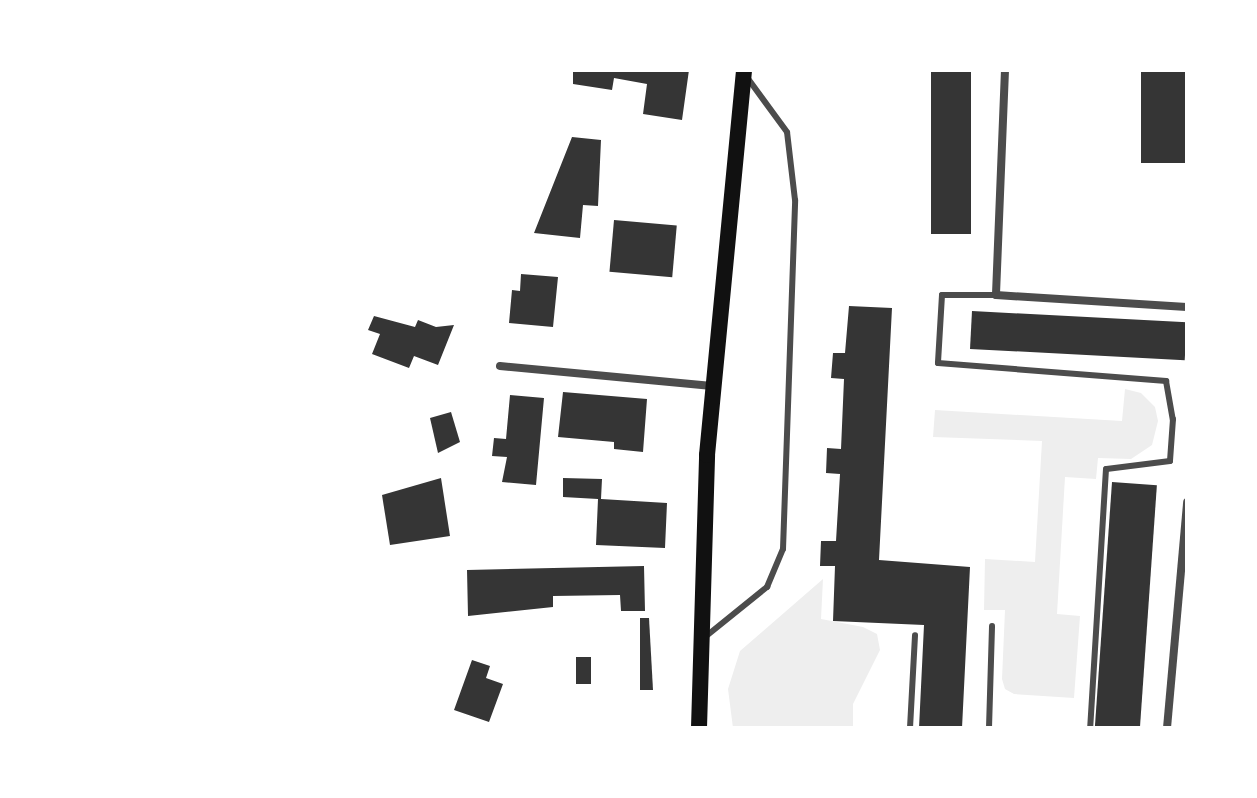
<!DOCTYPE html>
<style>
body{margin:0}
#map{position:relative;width:1257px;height:798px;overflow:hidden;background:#fff;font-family:"Space Grotesk",sans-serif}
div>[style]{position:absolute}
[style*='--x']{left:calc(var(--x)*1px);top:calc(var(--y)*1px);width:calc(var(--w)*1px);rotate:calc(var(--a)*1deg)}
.green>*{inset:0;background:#eee}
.building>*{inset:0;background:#353535;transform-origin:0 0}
.service>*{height:6px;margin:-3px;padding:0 3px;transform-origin:3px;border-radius:3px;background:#4c4c4c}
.minor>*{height:8px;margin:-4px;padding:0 4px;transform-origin:4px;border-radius:4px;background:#4c4c4c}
.secondary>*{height:16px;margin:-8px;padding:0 8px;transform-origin:8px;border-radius:8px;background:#111}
span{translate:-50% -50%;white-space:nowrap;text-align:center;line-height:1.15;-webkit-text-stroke:8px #fff;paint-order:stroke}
.frame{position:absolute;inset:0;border:72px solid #fff;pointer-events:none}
</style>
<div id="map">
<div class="green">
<div style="clip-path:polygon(1125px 389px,1141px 393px,1155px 407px,1158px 421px,1152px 445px,1131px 459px,1098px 458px,1096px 479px,1065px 477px,1057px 614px,1080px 616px,1074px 698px,1014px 694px,1005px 689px,1002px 679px,1005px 610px,984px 610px,985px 559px,1035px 562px,1042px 441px,933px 437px,935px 410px,1122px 421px)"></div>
<div style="clip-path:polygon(823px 579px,821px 619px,863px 627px,877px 634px,880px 650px,853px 704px,853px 728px,733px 728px,728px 689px,740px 651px)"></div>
</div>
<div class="building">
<div style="clip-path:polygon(573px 70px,689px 70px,682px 120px,643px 114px,647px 84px,614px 78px,612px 90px,573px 84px)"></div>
<div style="left:931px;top:70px;width:40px;height:164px"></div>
<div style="left:1141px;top:70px;width:46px;height:93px"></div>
<div style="clip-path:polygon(572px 137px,601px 140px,598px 206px,583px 205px,580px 238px,534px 233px)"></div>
<div style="left:614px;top:220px;width:63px;height:52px;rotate:5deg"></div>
<div style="clip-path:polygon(521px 274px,558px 277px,553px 327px,509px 323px,512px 290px,520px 291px)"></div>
<div style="clip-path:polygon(849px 306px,892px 308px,879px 560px,970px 567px,962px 728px,919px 728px,924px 625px,833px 621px,835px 566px,820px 566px,821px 541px,836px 541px,840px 474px,826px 473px,827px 448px,841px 449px,844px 379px,831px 378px,833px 353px,845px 353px)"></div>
<div style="left:972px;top:311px;width:215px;height:38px;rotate:3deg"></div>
<div style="clip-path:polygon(374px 316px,415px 327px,418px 320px,436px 327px,454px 325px,438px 365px,414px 356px,409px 368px,372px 354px,380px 334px,368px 330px)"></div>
<div style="clip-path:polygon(563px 392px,647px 399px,643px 452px,614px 449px,614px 442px,558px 437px)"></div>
<div style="clip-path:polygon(510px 395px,544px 398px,536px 485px,502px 482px,507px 457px,492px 456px,494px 438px,506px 439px)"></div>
<div style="clip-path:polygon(451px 412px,460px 442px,438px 453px,430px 418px)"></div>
<div style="clip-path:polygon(441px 478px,450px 536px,390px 545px,382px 495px)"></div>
<div style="clip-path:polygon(563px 478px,602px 479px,601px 499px,667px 503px,665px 548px,596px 545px,598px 499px,563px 497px)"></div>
<div style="left:1112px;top:482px;width:45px;height:246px;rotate:4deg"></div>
<div style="clip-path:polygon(644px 566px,645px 611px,621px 611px,620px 595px,553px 596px,553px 607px,468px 616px,467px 570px)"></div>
<div style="clip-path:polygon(640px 618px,649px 618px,653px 690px,640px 690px)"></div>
<div style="left:576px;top:657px;width:15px;height:27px"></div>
<div style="clip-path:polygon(472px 660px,490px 666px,486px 678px,503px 684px,489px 722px,454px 710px)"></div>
</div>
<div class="service">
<div style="--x:996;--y:295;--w:54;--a:180"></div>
<div style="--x:942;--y:295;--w:68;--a:93.4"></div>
<div style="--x:938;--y:363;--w:229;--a:4.5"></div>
<div style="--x:1166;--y:381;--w:39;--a:80"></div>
<div style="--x:1173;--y:419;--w:42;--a:94.1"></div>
<div style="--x:1170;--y:461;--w:64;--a:172.9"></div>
<div style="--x:1106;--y:469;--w:259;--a:93.5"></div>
<div style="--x:705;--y:637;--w:80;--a:-38.9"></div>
<div style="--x:767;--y:587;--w:41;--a:-67.2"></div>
<div style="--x:783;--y:549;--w:349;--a:-88"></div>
<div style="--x:795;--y:200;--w:68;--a:-96.7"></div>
<div style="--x:787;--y:132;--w:69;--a:-126.2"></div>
<div style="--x:910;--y:728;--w:93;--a:-86.9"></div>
<div style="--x:989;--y:728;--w:102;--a:-88.3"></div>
</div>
<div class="minor">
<div style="--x:1005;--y:70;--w:225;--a:92.3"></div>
<div style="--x:996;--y:295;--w:191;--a:3.6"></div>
<div style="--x:500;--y:366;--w:213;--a:5.4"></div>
<div style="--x:1167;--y:728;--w:227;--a:-84.9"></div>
</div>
<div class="secondary">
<div style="--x:699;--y:728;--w:273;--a:-88.3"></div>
<div style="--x:707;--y:455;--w:387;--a:-84.5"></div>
</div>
<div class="frame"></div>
</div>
